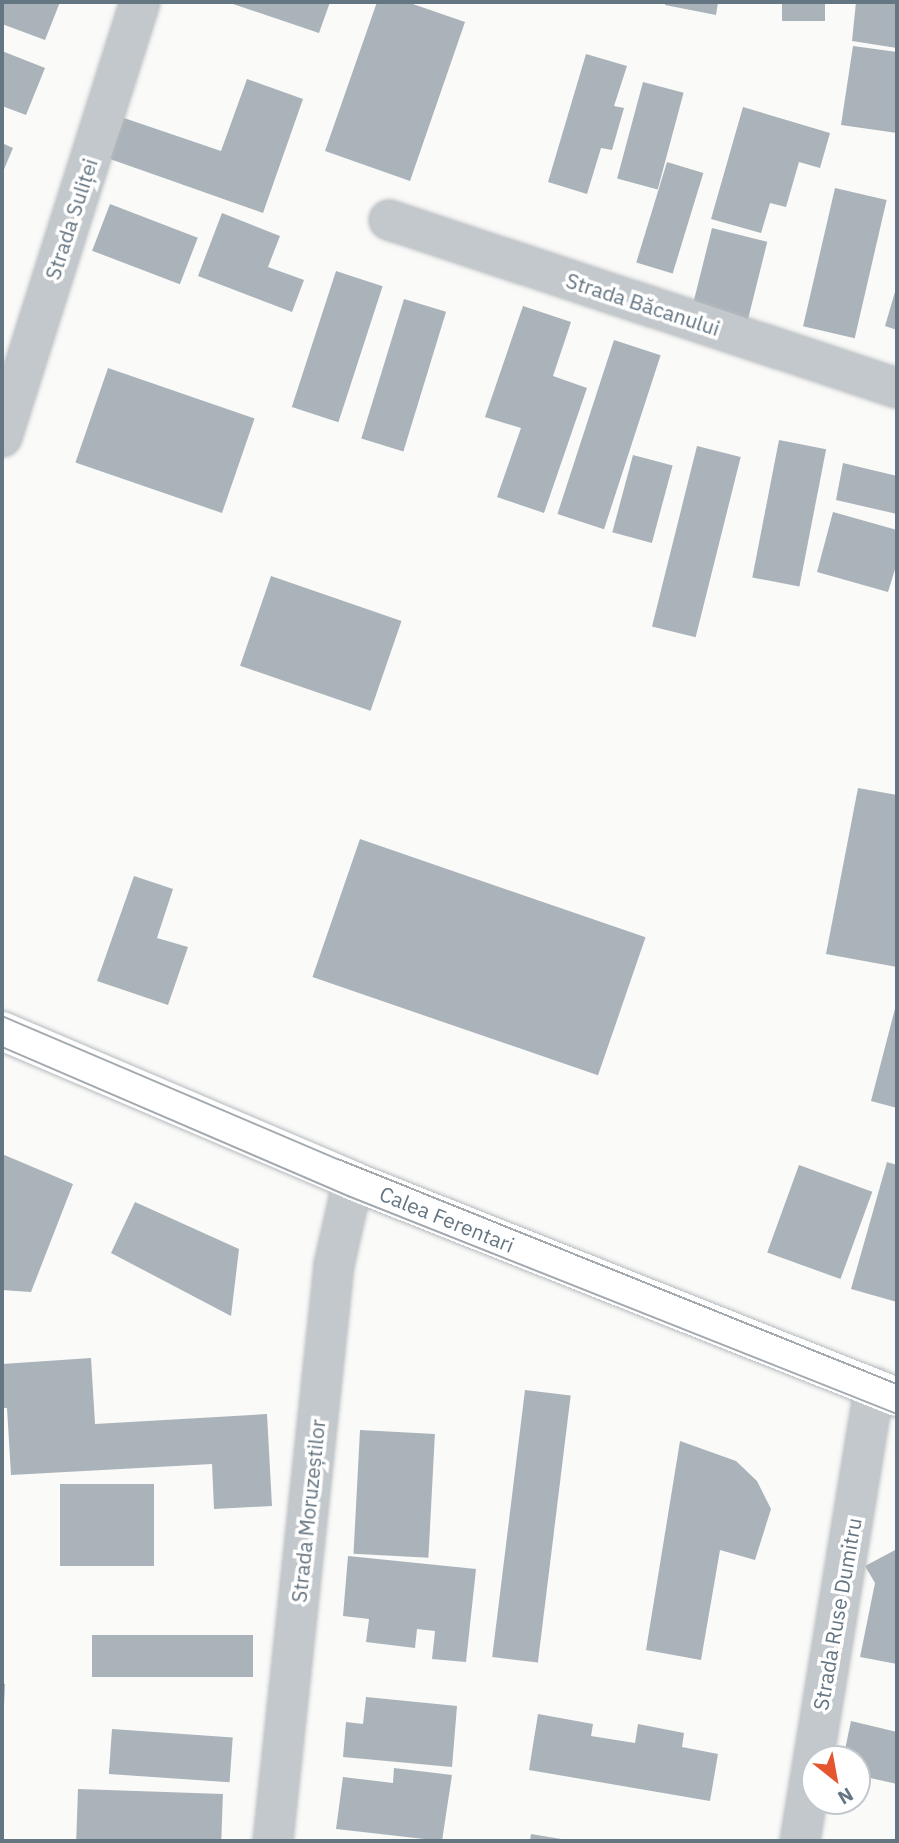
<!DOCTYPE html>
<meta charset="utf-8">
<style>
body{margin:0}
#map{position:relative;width:899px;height:1843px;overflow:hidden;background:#fafaf8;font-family:"IBM Plex Sans",sans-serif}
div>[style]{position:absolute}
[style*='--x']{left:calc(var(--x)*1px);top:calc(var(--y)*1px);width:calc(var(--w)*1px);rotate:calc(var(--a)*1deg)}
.building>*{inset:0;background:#aab3b9;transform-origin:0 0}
.roads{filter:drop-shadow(0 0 2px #b5babe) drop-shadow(0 0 2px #b5babe)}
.minor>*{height:38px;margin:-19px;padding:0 19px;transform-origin:19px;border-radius:19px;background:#c3c8cc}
.major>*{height:38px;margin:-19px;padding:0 19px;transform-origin:19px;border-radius:19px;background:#fff}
.tram>*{height:2px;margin:-1px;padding:0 1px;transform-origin:1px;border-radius:1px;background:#a2aab0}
span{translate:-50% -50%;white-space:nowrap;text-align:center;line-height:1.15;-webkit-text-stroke:7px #fff;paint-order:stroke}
.street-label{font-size:21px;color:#657683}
.frame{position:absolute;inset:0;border:4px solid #657683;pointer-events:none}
.north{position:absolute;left:801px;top:1745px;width:70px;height:70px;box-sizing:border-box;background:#fff;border:2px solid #c1c8cd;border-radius:50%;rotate:149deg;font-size:19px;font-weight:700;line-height:28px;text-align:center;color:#657683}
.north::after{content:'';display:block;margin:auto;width:24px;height:32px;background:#e4572e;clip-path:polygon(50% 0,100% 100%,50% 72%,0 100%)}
</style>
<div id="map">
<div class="building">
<div style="clip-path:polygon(2px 2px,60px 2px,45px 40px,2px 24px)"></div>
<div style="clip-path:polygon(227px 2px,330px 2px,319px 33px)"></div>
<div style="clip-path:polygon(377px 2px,407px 2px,465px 22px,410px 181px,325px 151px)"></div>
<div style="clip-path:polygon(666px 2px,718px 2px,716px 15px,665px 5px)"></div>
<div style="left:782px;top:2px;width:43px;height:19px"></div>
<div style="clip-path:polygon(856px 2px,897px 2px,897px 48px,852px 41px)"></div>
<div style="clip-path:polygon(853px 46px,897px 52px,897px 133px,841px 125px)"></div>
<div style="clip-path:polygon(2px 51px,45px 68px,26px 115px,2px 106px)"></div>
<div style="clip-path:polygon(586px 54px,627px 66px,614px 106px,624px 108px,612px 150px,601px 148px,587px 194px,548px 182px)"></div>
<div style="clip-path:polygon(247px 79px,303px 99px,263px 213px,110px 159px,124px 118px,221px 151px)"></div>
<div style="left:643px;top:82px;width:42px;height:100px;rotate:15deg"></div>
<div style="clip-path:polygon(743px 107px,830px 133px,820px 168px,799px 162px,786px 207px,770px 203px,761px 233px,711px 219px)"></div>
<div style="clip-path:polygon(2px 143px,13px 148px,2px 174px)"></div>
<div style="left:667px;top:162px;width:38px;height:105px;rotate:17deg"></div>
<div style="left:835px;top:188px;width:53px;height:142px;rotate:13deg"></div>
<div style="left:110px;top:204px;width:94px;height:50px;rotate:21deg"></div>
<div style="clip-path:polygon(222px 213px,280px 236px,268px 267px,304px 280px,292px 312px,198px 276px)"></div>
<div style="left:712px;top:228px;width:57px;height:80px;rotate:14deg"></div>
<div style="left:336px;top:271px;width:49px;height:143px;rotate:18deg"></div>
<div style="clip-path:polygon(895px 292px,897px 293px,897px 330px,885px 326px)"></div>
<div style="left:404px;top:299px;width:44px;height:146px;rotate:17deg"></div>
<div style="clip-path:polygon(523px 306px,571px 322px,553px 376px,587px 388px,544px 513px,497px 497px,521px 428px,485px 417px)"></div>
<div style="left:614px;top:340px;width:49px;height:183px;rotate:18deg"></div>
<div style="left:108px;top:368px;width:155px;height:100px;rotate:19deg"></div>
<div style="left:779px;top:440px;width:48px;height:140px;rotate:11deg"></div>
<div style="left:697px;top:446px;width:45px;height:186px;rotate:14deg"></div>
<div style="left:633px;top:455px;width:41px;height:80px;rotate:15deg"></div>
<div style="clip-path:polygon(843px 463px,897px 476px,897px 514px,836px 500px)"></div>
<div style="clip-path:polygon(833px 512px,897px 530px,897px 563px,888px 592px,817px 572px)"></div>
<div style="left:271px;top:576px;width:138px;height:95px;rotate:19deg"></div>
<div style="clip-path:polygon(858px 788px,897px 795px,897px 967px,826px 954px)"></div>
<div style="left:360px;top:839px;width:302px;height:146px;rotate:19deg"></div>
<div style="clip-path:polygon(134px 876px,173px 889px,157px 938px,188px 947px,168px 1005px,97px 981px)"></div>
<div style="clip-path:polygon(896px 1005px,897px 1005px,897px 1108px,871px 1101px)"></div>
<div style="clip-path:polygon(2px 1154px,73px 1184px,31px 1292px,2px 1290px)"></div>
<div style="clip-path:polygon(887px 1162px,897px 1165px,897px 1302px,851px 1289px)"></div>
<div style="left:799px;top:1165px;width:78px;height:93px;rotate:20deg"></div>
<div style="clip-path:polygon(135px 1202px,239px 1249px,231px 1316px,111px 1253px)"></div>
<div style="clip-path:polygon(91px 1358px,95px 1424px,267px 1414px,272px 1506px,214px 1509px,212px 1464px,11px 1475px,7px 1408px,2px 1408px,2px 1364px)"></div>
<div style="left:525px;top:1390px;width:46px;height:269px;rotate:7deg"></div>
<div style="left:360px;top:1430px;width:75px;height:124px;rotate:3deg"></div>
<div style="clip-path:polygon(680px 1441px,736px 1461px,757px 1481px,771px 1509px,755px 1560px,720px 1550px,701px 1660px,646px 1650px)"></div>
<div style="left:154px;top:1484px;width:82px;height:94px;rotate:90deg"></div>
<div style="clip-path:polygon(897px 1549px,897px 1664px,860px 1657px,875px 1583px,865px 1566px)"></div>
<div style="clip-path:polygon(348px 1556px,476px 1569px,466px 1662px,432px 1659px,435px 1631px,417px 1629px,415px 1648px,366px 1642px,369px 1619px,343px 1616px)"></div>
<div style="left:92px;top:1635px;width:161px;height:42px"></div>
<div style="clip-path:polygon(2px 1683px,5px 1684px,4px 1705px,2px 1704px)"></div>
<div style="clip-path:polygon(366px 1697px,457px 1706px,452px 1767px,343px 1757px,346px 1722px,363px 1724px)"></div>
<div style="clip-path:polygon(538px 1714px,593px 1724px,591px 1736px,635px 1743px,638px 1724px,684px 1733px,682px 1747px,718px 1754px,710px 1801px,529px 1770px)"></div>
<div style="clip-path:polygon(851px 1721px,897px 1732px,897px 1784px,857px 1775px,857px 1759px,843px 1759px)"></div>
<div style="left:112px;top:1729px;width:121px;height:45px;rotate:4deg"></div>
<div style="clip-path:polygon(394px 1768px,452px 1775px,442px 1841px,336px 1829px,343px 1777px,393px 1783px)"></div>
<div style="left:78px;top:1789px;width:145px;height:52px;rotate:2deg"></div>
<div style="clip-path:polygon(531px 1834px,567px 1840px,567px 1841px,530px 1841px)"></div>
</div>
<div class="roads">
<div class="minor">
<div style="--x:389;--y:220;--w:535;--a:18.3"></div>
<div style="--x:2;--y:437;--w:456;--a:-72.4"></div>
<div style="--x:273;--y:1841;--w:579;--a:-83.95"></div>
<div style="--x:334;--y:1265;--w:86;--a:-77.3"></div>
<div style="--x:800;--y:1841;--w:460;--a:-80.7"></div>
</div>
<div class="major">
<div style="--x:2;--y:1031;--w:382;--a:23.1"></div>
<div style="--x:353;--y:1181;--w:585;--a:21.66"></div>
</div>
</div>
<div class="tram">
<div style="--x:2;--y:1016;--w:365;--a:23.1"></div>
<div style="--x:338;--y:1159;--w:603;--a:21.93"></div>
<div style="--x:2;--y:1047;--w:377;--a:23.3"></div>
<div style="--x:348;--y:1196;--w:591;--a:21.66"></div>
</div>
<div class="street-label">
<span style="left:71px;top:219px;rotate:-72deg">Strada Suliței</span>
<span style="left:643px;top:304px;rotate:18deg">Strada Băcanului</span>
<span style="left:447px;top:1219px;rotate:22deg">Calea Ferentari</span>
<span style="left:308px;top:1511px;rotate:-84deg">Strada Moruzeștilor</span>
<span style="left:837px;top:1614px;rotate:-80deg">Strada Ruse Dumitru</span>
</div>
<div class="frame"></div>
<div class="north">N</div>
</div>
